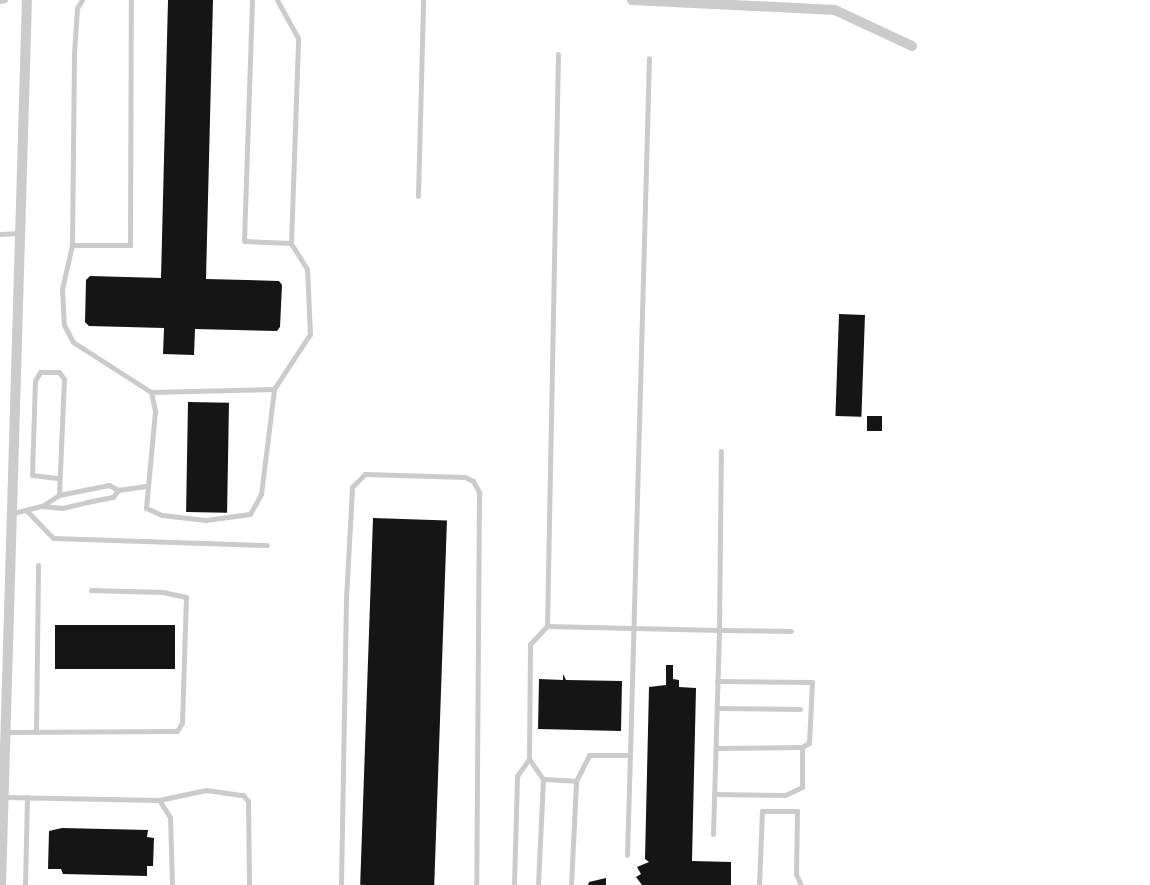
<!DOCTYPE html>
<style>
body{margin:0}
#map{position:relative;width:1150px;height:885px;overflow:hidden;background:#fff;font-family:Cabin,sans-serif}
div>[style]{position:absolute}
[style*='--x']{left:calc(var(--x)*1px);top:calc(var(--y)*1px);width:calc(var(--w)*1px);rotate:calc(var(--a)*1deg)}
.building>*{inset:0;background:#151515;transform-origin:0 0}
.lane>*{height:5px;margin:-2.5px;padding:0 2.5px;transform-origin:2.5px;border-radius:2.5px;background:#cbcbcb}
.street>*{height:10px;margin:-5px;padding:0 5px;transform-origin:5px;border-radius:5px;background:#cbcbcb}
span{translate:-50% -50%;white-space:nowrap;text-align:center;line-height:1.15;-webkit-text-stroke:6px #fff;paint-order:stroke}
</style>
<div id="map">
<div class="building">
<div style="clip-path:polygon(168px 0,213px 0,206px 279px,279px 281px,282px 285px,280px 327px,277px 331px,195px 329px,194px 355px,163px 354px,164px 328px,89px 326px,85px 322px,86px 280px,90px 276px,161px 278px)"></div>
<div style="left:839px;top:314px;width:26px;height:102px;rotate:2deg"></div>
<div style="left:188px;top:402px;width:41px;height:110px;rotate:1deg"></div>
<div style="left:867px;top:416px;width:15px;height:15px"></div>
<div style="left:373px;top:518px;width:74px;height:367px;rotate:2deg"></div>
<div style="left:55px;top:625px;width:120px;height:44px"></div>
<div style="clip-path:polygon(666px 665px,673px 665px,673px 679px,679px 680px,679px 687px,696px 688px,692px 861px,731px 862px,731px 885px,642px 885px,636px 877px,641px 874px,637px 867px,649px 862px,645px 859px,649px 687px,666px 685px)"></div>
<div style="clip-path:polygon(563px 674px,566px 680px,622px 681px,621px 731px,538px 729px,539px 679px,563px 680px)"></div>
<div style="clip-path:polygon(62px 828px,148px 830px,147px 837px,154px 838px,153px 866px,147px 866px,147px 876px,63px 874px,61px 869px,48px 869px,49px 831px)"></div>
<div style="clip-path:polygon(606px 878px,606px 885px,588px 885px,589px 882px)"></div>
</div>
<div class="lane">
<div style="--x:82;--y:0;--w:9;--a:122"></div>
<div style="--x:77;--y:8;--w:46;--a:93.7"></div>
<div style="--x:74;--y:54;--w:191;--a:90.6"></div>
<div style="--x:72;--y:245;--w:45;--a:102.8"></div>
<div style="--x:62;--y:289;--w:36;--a:87"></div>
<div style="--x:64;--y:325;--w:19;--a:62"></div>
<div style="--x:73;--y:342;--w:93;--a:32.7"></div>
<div style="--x:151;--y:392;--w:19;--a:78"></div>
<div style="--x:155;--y:411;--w:97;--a:95.3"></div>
<div style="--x:146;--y:508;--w:17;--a:24"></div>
<div style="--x:162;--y:515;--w:44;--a:6.5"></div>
<div style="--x:206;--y:520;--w:44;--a:-7.8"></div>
<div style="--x:250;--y:514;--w:23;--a:-61"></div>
<div style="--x:261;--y:494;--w:106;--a:-82.9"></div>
<div style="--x:274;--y:389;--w:66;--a:-56.8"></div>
<div style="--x:310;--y:334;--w:65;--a:-92.6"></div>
<div style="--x:307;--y:269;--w:31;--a:-122"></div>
<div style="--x:291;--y:243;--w:205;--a:-88"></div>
<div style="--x:298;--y:38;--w:43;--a:-118.9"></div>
<div style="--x:252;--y:0;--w:241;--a:91.9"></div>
<div style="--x:244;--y:241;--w:47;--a:2.4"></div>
<div style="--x:0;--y:1;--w:5;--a:-11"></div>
<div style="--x:558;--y:54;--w:572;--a:91.1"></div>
<div style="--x:547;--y:626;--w:172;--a:1.3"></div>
<div style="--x:719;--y:630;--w:179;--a:-89.4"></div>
<div style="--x:418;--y:196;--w:196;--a:-88.5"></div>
<div style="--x:0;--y:234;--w:21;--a:-3"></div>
<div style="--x:72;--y:245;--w:58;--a:0"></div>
<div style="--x:130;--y:245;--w:245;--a:-89.8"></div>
<div style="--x:151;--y:392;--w:123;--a:-1.4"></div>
<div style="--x:57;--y:478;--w:25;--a:-173"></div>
<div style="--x:32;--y:475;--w:94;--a:-88.2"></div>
<div style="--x:35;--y:381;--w:10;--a:-61"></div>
<div style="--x:40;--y:372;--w:19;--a:0"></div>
<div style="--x:59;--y:372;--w:9;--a:54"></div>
<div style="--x:64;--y:379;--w:116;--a:92.5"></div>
<div style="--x:42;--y:506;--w:20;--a:6"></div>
<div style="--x:62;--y:508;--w:26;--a:-13"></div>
<div style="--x:87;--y:502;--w:26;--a:-11"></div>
<div style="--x:113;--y:497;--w:9;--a:-54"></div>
<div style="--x:26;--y:510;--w:39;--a:46"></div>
<div style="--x:53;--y:538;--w:214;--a:1.9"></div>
<div style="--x:13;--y:513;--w:30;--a:-14"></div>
<div style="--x:42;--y:506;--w:20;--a:-33"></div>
<div style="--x:59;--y:495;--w:51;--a:-11.3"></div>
<div style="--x:109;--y:485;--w:10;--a:29"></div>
<div style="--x:118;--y:490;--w:30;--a:-8"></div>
<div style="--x:547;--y:626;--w:25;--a:133"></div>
<div style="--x:530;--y:644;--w:115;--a:90.5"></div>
<div style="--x:529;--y:759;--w:24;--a:55"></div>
<div style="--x:543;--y:779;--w:33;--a:3"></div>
<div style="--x:717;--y:708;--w:83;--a:0.7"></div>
<div style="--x:6;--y:732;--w:171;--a:-0.3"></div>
<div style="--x:177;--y:731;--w:9;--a:-58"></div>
<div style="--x:182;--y:723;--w:126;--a:-88.2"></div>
<div style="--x:186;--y:597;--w:24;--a:-168"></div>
<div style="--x:163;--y:592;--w:72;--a:-178.4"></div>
<div style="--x:36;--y:732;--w:167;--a:-89.3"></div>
<div style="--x:716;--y:748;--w:86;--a:-0.7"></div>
<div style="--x:802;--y:747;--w:8;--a:-30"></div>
<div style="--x:809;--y:743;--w:61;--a:-87.2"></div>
<div style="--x:812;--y:682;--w:95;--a:-179.4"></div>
<div style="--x:714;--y:794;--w:71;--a:0.8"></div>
<div style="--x:785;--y:795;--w:19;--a:-25"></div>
<div style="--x:802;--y:787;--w:40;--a:-90"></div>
<div style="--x:4;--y:797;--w:155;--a:1.1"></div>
<div style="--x:159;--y:800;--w:20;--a:57"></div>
<div style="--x:170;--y:817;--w:68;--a:88.3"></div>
<div style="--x:159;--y:800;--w:48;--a:-12"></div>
<div style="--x:206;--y:790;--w:37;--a:8"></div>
<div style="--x:243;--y:795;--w:8;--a:50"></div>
<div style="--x:248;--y:801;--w:84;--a:89.3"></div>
<div style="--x:713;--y:834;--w:204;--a:-88.3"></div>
<div style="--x:719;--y:630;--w:72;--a:0.8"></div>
<div style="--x:627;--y:855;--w:100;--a:-88.3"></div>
<div style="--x:25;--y:885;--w:88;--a:-88.7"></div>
<div style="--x:341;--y:885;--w:286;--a:-89"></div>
<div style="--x:346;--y:599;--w:112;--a:-86.9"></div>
<div style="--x:352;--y:487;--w:18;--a:-45"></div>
<div style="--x:365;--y:474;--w:100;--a:1.7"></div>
<div style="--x:465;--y:477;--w:9;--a:27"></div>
<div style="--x:473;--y:481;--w:13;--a:61"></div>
<div style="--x:479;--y:492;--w:393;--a:90.4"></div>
<div style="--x:514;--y:885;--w:109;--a:-88.4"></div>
<div style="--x:517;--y:776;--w:21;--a:-55"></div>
<div style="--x:538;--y:885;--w:106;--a:-87.3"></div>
<div style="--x:571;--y:885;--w:104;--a:-87.2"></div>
<div style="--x:576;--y:781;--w:29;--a:-63"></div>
<div style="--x:589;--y:755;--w:41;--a:0"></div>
<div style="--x:630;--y:755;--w:697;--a:-88.44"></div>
<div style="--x:759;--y:885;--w:74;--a:-87.7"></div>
<div style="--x:762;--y:811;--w:35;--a:0"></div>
<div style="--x:797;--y:811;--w:63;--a:90.9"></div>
<div style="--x:796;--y:874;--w:12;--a:66"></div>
</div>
<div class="street">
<div style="--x:632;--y:0;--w:203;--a:2.8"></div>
<div style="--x:835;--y:10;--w:85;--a:25.1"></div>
<div style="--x:1;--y:885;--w:885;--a:-88.32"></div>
</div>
</div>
